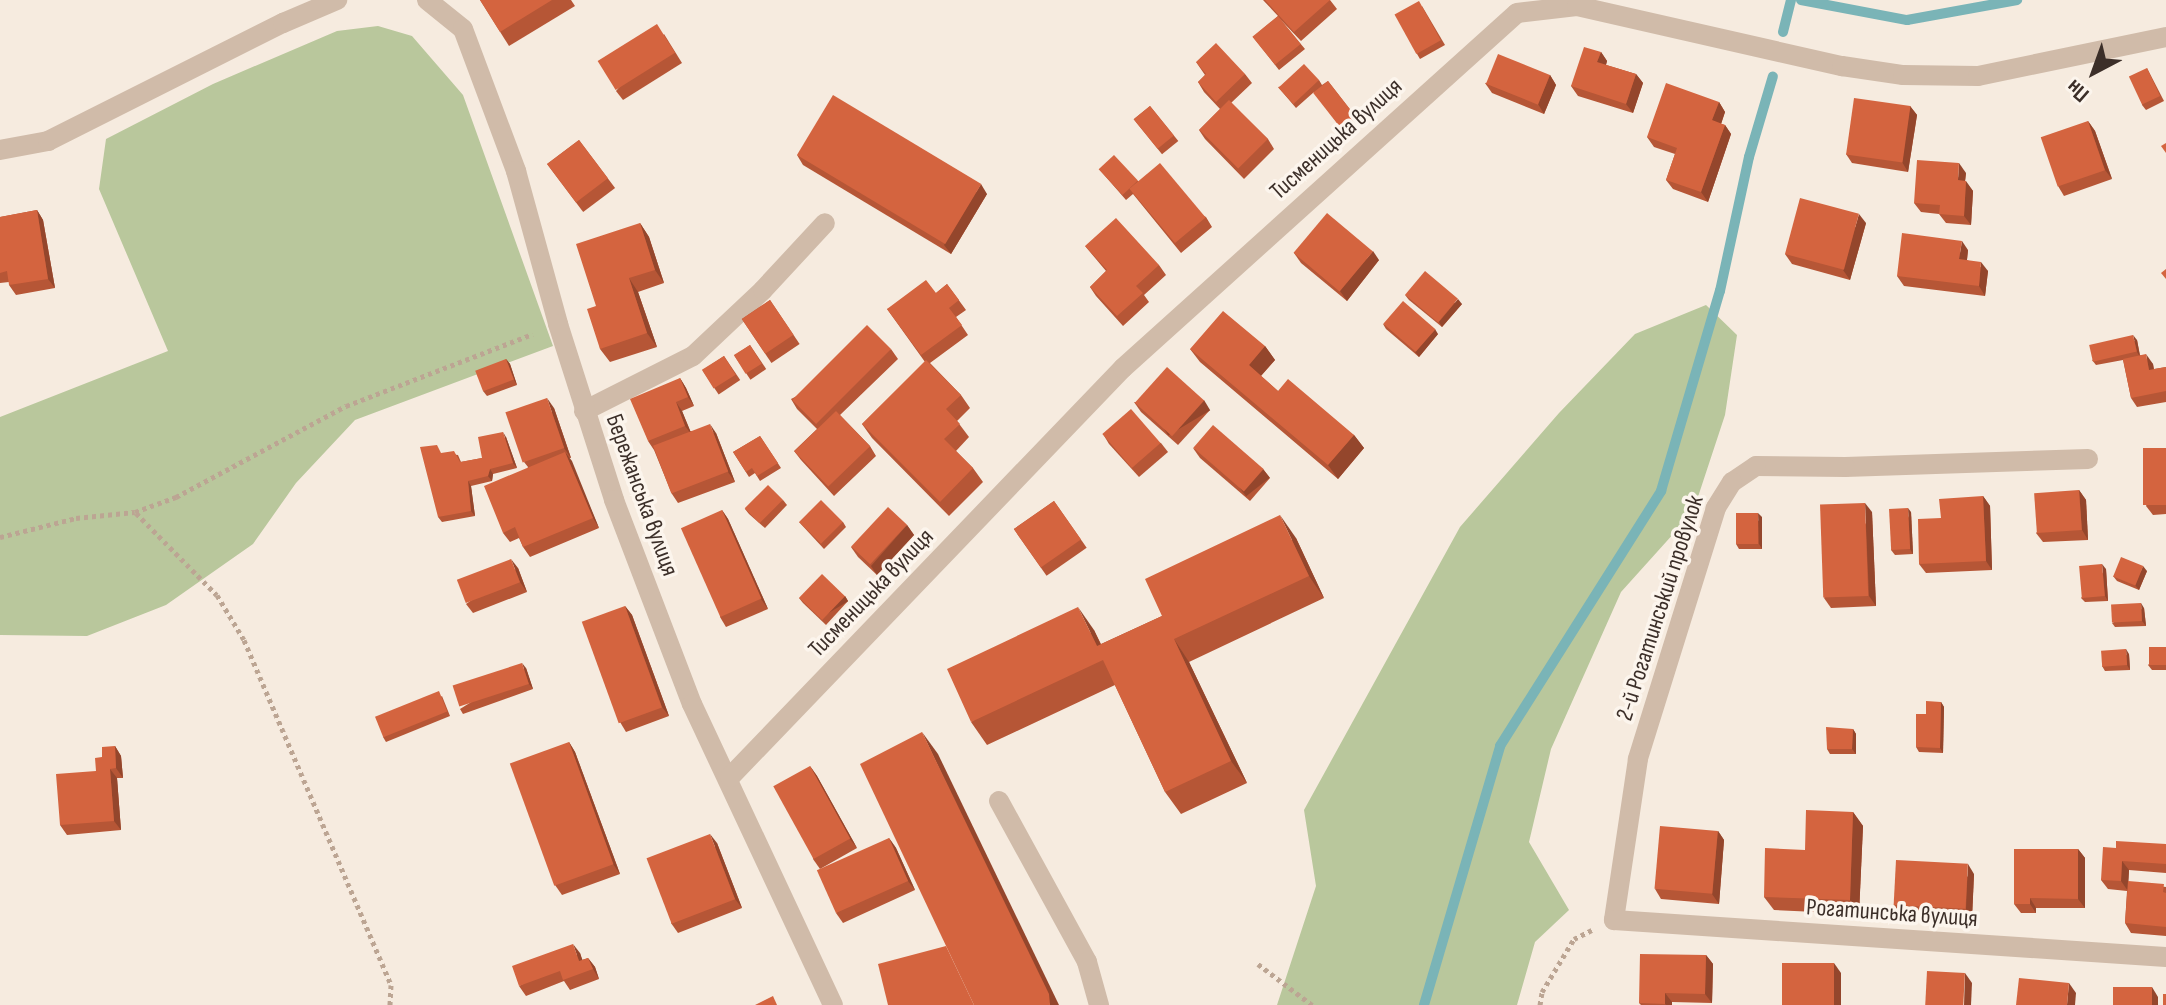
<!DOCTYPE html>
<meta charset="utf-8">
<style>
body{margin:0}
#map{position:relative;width:2166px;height:1005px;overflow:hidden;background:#f6ebdf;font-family:"Sofia Sans Condensed",sans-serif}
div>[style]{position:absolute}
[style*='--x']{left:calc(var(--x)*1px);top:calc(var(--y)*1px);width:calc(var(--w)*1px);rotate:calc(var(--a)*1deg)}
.green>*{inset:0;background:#b9c79c}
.stream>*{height:10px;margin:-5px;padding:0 5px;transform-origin:5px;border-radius:5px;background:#7ab4b7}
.path>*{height:5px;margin-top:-2.5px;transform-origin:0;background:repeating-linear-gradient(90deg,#bca593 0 4px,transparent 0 8px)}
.service>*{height:20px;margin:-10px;padding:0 10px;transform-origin:10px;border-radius:10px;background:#d0bba9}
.minor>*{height:20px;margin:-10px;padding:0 10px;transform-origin:10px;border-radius:10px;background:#d0bba9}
.wall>*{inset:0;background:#b65636;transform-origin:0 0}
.shaded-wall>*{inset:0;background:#94462c;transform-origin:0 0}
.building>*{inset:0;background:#d4643f;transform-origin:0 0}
span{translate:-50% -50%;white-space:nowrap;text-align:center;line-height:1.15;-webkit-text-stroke:7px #fcf5ed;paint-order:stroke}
.street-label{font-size:24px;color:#3c2f29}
.north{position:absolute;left:2054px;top:32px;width:80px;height:80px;-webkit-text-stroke:6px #fcf5ed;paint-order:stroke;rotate:221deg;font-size:22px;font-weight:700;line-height:32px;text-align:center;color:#3c2f29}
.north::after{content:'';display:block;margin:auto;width:28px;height:36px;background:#3c2f29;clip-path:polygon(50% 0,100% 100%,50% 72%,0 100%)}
</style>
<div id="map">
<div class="green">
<div style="clip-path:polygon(378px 26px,412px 36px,463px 95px,553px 346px,355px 420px,296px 483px,253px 544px,166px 605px,87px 636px,0 635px,0 417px,168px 351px,99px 189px,106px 139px,213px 84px,337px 31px)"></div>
<div style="clip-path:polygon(1706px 305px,1737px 335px,1725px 415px,1693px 512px,1621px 592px,1551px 749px,1529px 842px,1569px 910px,1535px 942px,1517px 1005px,1277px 1005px,1316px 886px,1304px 810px,1460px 527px,1559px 413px,1635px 334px)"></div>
</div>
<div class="stream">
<div style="--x:1801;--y:0;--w:108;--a:10.7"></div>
<div style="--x:1907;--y:20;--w:112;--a:-10.3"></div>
<div style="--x:1783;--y:32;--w:33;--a:-76"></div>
<div style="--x:1424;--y:1005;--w:270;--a:-73.6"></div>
<div style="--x:1500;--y:746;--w:302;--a:-57.7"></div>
<div style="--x:1661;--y:491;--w:209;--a:-73.6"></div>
<div style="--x:1720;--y:291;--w:137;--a:-77.8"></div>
<div style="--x:1749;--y:157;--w:84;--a:-73.5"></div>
</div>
<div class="path">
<div style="--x:136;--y:513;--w:115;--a:45.4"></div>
<div style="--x:217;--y:595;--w:52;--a:59"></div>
<div style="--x:244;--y:640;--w:375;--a:66.9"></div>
<div style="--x:391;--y:985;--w:20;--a:93"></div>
<div style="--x:0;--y:537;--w:78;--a:-14"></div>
<div style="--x:76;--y:518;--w:59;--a:-5.8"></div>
<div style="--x:135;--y:512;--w:44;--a:-20.1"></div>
<div style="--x:176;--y:497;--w:193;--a:-28.2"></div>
<div style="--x:346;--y:406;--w:200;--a:-21.1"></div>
<div style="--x:1258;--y:964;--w:68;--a:37.2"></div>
<div style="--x:1540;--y:1005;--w:13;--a:-81"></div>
<div style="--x:1542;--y:992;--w:62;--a:-58.9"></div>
<div style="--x:1574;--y:939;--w:20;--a:-27"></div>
</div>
<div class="service">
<div style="--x:584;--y:411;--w:122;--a:-26.8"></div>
<div style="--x:693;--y:356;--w:96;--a:-43.3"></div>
<div style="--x:763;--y:290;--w:91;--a:-47.2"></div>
<div style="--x:999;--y:801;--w:183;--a:61.3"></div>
<div style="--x:1087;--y:962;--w:45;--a:74.4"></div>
</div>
<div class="minor">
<div style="--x:427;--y:0;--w:46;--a:38.9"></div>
<div style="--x:463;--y:29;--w:152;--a:69.5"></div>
<div style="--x:516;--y:171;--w:159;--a:74.6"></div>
<div style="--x:558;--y:324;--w:185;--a:72.3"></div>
<div style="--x:614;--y:500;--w:218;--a:69.1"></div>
<div style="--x:692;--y:704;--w:332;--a:64.9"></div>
<div style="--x:0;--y:150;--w:49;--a:-10.6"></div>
<div style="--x:48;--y:141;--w:263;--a:-26.7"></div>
<div style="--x:283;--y:23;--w:59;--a:-23.1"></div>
<div style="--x:2088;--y:459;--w:243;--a:178.1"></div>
<div style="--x:1845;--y:467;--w:89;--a:-179.4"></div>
<div style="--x:1756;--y:466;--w:29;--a:146"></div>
<div style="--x:1732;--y:482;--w:31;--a:122"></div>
<div style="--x:1716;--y:508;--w:263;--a:107.3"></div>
<div style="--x:1638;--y:759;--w:163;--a:98.5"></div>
<div style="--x:1614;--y:920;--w:553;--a:3.83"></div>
<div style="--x:730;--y:777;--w:567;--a:-46.14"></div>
<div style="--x:1123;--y:368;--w:530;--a:-42.02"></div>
<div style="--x:1517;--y:13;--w:60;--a:-6.7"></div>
<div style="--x:1577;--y:6;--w:272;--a:12.8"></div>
<div style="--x:1842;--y:66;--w:62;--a:8.4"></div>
<div style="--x:1903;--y:75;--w:75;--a:0.8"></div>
<div style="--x:1978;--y:76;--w:192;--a:-11.7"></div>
</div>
<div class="wall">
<div style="clip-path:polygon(480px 0,571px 0,575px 6px,509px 46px)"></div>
<div style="clip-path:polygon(1263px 0,1330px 0,1337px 9px,1301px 41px,1279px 18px,1305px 49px,1279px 70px,1253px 37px,1278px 16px)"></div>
<div style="clip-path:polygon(1422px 6px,1445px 45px,1420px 59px,1417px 54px)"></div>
<div style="clip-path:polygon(664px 34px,682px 63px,623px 100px,616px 91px)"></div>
<div style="clip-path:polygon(1601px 52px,1607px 61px,1606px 65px,1636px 74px,1643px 83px,1633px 113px,1578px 96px,1571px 86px)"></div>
<div style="clip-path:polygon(1196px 62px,1245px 74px,1252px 83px,1231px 103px,1268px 139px,1274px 149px,1244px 179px,1205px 139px,1199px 130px,1220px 109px,1204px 92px,1198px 82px,1205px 75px)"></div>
<div style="clip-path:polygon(2147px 68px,2164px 101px,2146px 110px,2142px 105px)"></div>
<div style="clip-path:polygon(1550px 75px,1556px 85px,1544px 114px,1492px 93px,1485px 83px)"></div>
<div style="clip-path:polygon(1319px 80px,1322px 85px,1328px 81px,1359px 121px,1344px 132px,1314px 92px,1296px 108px,1278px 87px)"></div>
<div style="clip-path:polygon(1719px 102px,1725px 112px,1721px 124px,1725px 125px,1731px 134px,1708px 202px,1673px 189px,1666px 180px,1675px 154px,1654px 147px,1647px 137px)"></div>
<div style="left:1150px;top:106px;width:45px;height:21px;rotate:51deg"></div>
<div style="clip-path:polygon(1910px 106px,1917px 115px,1908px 172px,1852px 163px,1846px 154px)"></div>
<div style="clip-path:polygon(2088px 121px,2095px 131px,2112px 179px,2064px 196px,2058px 186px)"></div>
<div style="left:579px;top:140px;width:60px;height:40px;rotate:53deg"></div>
<div style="clip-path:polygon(797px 155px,987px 194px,951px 254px,803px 165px)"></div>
<div style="clip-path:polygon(1099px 169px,1138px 181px,1206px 217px,1212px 227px,1181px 253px,1133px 194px,1126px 200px)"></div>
<div style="clip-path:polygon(1966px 173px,1965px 181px,1973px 191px,1971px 225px,1946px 223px,1939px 214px,1921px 212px,1914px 203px)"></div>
<div style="clip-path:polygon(37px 210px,43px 220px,55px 288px,16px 295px,9px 285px,9px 282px,0 283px,0 217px)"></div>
<div style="clip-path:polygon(640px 223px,649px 237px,664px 283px,638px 292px,657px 347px,610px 362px,600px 349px,596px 306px)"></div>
<div style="clip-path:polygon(1866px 223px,1850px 280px,1792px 264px,1785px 254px)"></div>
<div style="clip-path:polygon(1085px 246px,1159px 265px,1166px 275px,1144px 295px,1149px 302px,1123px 326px,1096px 296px,1090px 287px,1106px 271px)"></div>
<div style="clip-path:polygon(1968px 250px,1967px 260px,1988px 271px,1985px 296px,1904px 286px,1897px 276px)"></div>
<div style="clip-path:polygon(1294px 253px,1379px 260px,1347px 301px,1301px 263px)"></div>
<div style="clip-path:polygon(947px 284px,966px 310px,956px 317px,968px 335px,930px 363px,961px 395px,970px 408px,957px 421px,969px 437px,956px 451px,973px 468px,983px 482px,949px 516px,872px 438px,862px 424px,925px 362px,887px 309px,936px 293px)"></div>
<div style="clip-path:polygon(1405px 295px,1462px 304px,1442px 327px,1409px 300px)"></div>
<div style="left:770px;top:300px;width:53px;height:34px;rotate:56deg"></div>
<div style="clip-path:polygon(1383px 324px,1438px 334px,1419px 357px,1386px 329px)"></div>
<div style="clip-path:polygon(2137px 340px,2140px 355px,2153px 364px,2154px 369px,2166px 367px,2166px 402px,2137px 407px,2131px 398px,2123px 360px,2096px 365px,2092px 360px)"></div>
<div style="left:750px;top:345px;width:29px;height:19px;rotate:56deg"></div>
<div style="clip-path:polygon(1265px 346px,1275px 360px,1261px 376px,1278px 391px,1354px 435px,1364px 448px,1338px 479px,1200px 362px,1190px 349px)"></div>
<div style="clip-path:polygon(891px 349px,898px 359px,840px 415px,870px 446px,876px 456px,834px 496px,801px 460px,794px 451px,817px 429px,797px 409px,791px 399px)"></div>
<div style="left:724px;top:356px;width:29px;height:26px;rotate:56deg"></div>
<div style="clip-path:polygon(506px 359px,510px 364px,517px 385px,487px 396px,483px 391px)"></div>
<div style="clip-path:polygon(680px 378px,686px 388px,694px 406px,682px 411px,690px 431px,716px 433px,735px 482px,678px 503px,672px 494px,654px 450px,648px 441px)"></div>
<div style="clip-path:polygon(1134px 402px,1210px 410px,1178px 445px,1141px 412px)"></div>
<div style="clip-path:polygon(554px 408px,571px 458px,569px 458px,599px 528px,530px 557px,523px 547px,519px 538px,510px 542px,503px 533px,528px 467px,524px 462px)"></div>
<div style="clip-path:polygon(1103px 434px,1161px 443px,1168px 452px,1139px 477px,1109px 444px)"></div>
<div style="clip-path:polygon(760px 436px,781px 468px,760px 481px,755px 473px,749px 477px,733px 452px)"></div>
<div style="clip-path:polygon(506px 437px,517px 468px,493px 474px,492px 481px,471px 486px,475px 516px,442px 522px,438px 517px,442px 453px,458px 455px,461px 462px,482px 458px)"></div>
<div style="clip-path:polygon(1193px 448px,1263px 469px,1270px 478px,1250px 501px,1200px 458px)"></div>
<div style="clip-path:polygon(2166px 448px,2166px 514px,2153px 515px,2146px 506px)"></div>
<div style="clip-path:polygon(2079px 490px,2086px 500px,2088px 540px,2043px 542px,2036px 533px)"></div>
<div style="clip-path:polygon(1983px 496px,1990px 506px,1992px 570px,1926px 573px,1919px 564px,1941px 518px)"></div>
<div style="clip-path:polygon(783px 500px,787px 505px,765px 528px,749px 514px,745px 509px)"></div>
<div style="left:1054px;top:501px;width:57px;height:49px;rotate:55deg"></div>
<div style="clip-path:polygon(722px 510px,728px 519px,768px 609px,726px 627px,720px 617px)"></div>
<div style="clip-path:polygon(1872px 512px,1876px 606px,1831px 608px,1824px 598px)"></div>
<div style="clip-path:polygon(1911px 512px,1913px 554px,1895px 555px,1891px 550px)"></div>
<div style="clip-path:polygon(1762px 517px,1762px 549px,1739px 549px,1736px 544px)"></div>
<div style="clip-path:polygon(799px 522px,843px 522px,846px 527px,824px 549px)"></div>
<div style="clip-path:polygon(907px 525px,914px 535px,877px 575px,858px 557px,851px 547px)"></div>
<div style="clip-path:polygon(1296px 538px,1324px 598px,1189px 662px,1247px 783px,1181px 814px,1165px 792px,1115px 685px,987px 745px,971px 722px,1094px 630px,1101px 644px,1162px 616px)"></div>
<div style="clip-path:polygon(518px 568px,527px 592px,473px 613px,466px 604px)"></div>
<div style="clip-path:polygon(2106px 569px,2108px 601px,2085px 602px,2081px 598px)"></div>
<div style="clip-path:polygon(2147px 571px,2139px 590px,2117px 581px,2113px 576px)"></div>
<div style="clip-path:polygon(845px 596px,848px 601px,826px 625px,803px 603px,799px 598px)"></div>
<div style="clip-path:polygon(625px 606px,632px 615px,669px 716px,626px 732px,620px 722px)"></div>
<div style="clip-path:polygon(2144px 608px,2146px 626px,2115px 627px,2112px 623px)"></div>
<div style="clip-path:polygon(2166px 647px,2166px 670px,2152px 670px,2148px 665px)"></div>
<div style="clip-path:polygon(2129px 654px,2130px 670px,2105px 671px,2102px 666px)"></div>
<div style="clip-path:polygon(526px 668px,533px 689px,463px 714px,460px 709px)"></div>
<div style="clip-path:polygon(442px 696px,450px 716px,386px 742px,383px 737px)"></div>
<div style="clip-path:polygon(1941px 702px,1944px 707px,1943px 753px,1919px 752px,1916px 747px,1926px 714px)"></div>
<div style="clip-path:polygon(1853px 729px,1856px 734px,1856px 754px,1830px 754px,1827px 749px)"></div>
<div style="clip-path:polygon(569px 742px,575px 752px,620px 874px,562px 895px,555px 885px)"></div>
<div style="clip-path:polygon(115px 746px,121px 756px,123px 778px,117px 778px,121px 830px,67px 835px,60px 825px,96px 771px,102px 757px)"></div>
<div style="clip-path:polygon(810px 766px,817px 776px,857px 848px,820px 869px,813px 859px)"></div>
<div style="clip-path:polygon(1853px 812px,1863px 826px,1859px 914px,1774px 910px,1764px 897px,1805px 850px)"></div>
<div style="clip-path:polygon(1718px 831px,1724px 840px,1719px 904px,1661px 899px,1655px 889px)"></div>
<div style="clip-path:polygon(889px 838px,896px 848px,915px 890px,843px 923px,836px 913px)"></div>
<div style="clip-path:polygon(717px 843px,742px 908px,678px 933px,671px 923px)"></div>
<div style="clip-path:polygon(2166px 844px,2166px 873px,2129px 870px,2128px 882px,2166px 887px,2166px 936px,2131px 933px,2125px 923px,2127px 891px,2108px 889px,2101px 880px,2116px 848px)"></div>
<div style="clip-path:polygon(2078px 849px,2085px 858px,2085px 908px,2036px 908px,2036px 913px,2021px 913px,2014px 904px)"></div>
<div style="clip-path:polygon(1974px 874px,1972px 918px,1901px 914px,1894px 905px)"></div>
<div style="clip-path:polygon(580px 953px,582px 960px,588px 958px,595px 967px,599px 979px,570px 990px,564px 981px,526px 996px,519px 986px)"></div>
<div style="clip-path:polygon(1706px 955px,1713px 964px,1712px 1003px,1672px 1002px,1672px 1005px,1641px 1005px,1639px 1003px)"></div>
</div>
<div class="shaded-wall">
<div style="clip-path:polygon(1601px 52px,1607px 61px,1604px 71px,1597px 62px)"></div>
<div style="clip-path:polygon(1636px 74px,1643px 83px,1633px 113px,1626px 104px)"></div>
<div style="clip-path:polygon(1550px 75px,1556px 85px,1544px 114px,1538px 104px)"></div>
<div style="clip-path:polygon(1719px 102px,1725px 112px,1719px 130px,1712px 120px)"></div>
<div style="clip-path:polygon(1910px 106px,1917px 115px,1908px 172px,1902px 162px)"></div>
<div style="clip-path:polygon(2088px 121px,2095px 131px,2112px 179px,2105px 170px)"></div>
<div style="clip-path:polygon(1725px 125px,1731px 134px,1708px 202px,1701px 192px)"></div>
<div style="clip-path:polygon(1959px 163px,1966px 173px,1964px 190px,1958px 180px)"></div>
<div style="clip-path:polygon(1966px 181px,1973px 191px,1971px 225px,1964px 216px)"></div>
<div style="clip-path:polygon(981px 184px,987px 194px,951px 254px,944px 245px)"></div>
<div style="clip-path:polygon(37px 210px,43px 220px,55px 288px,48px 279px)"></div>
<div style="clip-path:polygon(1859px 214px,1866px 223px,1850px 280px,1843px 270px)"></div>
<div style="clip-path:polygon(640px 223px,649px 237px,664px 283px,655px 270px)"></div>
<div style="clip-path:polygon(1962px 241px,1968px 250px,1966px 268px,1959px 259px)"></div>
<div style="clip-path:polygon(1373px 251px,1379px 260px,1347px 301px,1340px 291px)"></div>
<div style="clip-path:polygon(1981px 262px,1988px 271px,1985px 296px,1979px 286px)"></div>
<div style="clip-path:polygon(629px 278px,638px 292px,657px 347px,647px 333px)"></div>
<div style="clip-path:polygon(1458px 299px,1462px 304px,1442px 327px,1439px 322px)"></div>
<div style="clip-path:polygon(1435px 329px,1438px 334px,1419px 357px,1415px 352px)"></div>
<div style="clip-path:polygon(2133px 335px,2137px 340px,2140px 357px,2137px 352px)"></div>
<div style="clip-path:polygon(1265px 346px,1275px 360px,1258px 379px,1249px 365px)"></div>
<div style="clip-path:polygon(2146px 354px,2153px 364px,2155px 380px,2149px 370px)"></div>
<div style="clip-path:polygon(506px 359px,510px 364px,517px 385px,514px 380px)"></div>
<div style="clip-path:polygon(680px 378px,686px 388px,694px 406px,688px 397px)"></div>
<div style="clip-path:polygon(547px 398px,554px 408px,571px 458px,564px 448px)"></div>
<div style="left:1204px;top:400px;width:12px;height:49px;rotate:59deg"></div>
<div style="clip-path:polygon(676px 402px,682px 411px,692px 435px,685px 426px)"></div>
<div style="clip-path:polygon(710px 424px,716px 433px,735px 482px,728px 472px)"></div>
<div style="clip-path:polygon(503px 432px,506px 437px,517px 468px,513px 463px)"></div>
<div style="clip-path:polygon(1354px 435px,1364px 448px,1338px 479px,1328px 465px)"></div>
<div style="clip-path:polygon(565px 452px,572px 461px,599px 528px,593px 518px)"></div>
<div style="clip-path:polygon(490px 469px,493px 474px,492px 481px,488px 476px)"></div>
<div style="left:1263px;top:469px;width:11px;height:30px;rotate:52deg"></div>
<div style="clip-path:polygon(468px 481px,471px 486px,475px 516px,471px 511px)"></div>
<div style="clip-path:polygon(2079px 490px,2086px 500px,2088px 540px,2082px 530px)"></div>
<div style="clip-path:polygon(1983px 496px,1990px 506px,1992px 570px,1986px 561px)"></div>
<div style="clip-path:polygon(1865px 503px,1872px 512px,1876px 606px,1869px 596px)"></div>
<div style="clip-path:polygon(1908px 508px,1911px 512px,1913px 554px,1910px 549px)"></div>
<div style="clip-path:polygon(722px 510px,728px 519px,768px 609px,761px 599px)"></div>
<div style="clip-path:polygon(1758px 513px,1762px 517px,1762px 549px,1759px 544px)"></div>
<div style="clip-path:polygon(1280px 515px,1296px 538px,1324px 598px,1309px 576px)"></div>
<div style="clip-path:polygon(907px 525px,914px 535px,877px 575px,871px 566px)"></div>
<div style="clip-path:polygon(511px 559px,518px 568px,527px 592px,520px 582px)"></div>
<div style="clip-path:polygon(2102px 564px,2106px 569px,2108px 601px,2105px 596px)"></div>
<div style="clip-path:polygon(2143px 566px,2147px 571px,2139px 590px,2135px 585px)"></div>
<div style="left:845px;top:596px;width:6px;height:33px;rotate:59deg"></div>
<div style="clip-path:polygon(2141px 603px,2144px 608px,2146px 626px,2142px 621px)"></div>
<div style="clip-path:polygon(625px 606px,632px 615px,669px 716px,662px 707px)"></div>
<div style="clip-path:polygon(1078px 607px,1094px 630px,1112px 669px,1097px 646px)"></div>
<div style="clip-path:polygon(1174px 639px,1189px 662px,1247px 783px,1231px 761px)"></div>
<div style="clip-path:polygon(2126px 649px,2129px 654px,2130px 670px,2127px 665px)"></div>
<div style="clip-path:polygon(522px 663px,526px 668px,533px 689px,529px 684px)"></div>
<div style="clip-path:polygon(1941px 702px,1944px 707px,1943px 753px,1940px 748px)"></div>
<div style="clip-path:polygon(1853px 729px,1856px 734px,1856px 754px,1852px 749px)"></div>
<div style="clip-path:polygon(922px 732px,938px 754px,1059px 1005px,1050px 1005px)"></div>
<div style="clip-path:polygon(569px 742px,575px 752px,620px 874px,613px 864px)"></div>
<div style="clip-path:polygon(115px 746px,121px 756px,123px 778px,116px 768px)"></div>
<div style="clip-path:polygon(810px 766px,817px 776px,857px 848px,850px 839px)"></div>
<div style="clip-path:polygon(110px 769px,117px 778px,121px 830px,114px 821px)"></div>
<div style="clip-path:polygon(1853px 812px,1863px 826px,1859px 914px,1850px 900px)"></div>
<div style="clip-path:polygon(1718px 831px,1724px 840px,1719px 904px,1712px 894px)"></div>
<div style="clip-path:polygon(710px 834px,717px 843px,742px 908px,735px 899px)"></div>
<div style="clip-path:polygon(889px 838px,896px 848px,915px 890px,908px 881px)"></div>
<div style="clip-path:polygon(2078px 849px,2085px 858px,2085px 908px,2078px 899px)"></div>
<div style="clip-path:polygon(2122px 861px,2129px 870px,2128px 891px,2121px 881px)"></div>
<div style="clip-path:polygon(1968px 864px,1974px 874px,1972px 918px,1966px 909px)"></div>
<div style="clip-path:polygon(2030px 898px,2036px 908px,2036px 913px,2030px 904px)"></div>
<div style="clip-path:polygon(573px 944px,580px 953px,586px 970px,579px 961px)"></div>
<div style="clip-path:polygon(1706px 955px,1713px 964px,1712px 1003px,1705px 994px)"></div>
<div style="clip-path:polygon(588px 958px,595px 967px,599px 979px,593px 969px)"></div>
<div style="clip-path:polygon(1834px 963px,1841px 973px,1841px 1005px,1834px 1005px)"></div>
<div style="clip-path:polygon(1965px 973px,1972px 983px,1971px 1005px,1964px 1005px)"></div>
<div style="clip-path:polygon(2069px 983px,2076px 993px,2075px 1005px,2067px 1005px)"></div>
<div style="clip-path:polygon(2152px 987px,2158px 997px,2158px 1005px,2152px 1005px)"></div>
<div style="clip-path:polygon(1665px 993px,1672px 1002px,1672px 1005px,1666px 1005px,1665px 1004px)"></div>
</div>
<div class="building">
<div style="clip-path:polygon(480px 0,552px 0,500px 32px)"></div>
<div style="clip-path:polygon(1265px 0,1330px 0,1294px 32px)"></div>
<div style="left:1419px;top:1px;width:45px;height:28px;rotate:61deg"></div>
<div style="left:1278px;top:16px;width:36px;height:33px;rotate:51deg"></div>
<div style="left:657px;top:24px;width:34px;height:70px;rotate:58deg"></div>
<div style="clip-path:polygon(1216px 43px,1245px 74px,1216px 102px,1198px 82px,1206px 74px,1196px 62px)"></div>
<div style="clip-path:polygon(1584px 47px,1601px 52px,1597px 62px,1636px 74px,1626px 104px,1571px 86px)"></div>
<div style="left:1498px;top:54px;width:56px;height:32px;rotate:22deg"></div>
<div style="left:1304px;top:64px;width:22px;height:35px;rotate:47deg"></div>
<div style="left:2147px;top:68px;width:31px;height:20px;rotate:65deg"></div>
<div style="left:1328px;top:81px;width:44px;height:19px;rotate:52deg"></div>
<div style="clip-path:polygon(1666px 83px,1719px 102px,1712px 120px,1725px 125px,1701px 192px,1666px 180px,1677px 148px,1647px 137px)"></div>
<div style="left:833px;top:95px;width:173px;height:70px;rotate:31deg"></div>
<div style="left:1854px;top:98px;width:57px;height:57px;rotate:8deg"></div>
<div style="left:1229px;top:100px;width:55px;height:42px;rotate:45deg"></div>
<div style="left:1150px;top:106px;width:38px;height:21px;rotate:51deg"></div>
<div style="left:2088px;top:121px;width:52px;height:50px;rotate:71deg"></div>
<div style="left:579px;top:140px;width:48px;height:40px;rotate:53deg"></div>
<div style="clip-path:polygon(2166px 143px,2166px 153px,2161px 146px)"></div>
<div style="left:1114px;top:155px;width:35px;height:21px;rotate:47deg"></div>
<div style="clip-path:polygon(1917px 160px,1959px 163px,1958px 180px,1966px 181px,1964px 216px,1939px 214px,1940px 205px,1914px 203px)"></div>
<div style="left:1160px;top:163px;width:71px;height:40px;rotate:50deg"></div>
<div style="left:1800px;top:198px;width:61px;height:58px;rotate:15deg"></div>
<div style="clip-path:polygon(37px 210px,48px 279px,9px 285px,7px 271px,0 273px,0 217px)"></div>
<div style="left:1327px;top:213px;width:60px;height:52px;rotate:40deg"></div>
<div style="clip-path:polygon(1116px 218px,1159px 265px,1136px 286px,1143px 293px,1117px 316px,1090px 287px,1107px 270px,1085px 246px)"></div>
<div style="clip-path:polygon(640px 223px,655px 270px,629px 278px,647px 333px,600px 349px,587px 309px,596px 306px,576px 244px)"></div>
<div style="clip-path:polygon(1902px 233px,1962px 241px,1959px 259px,1981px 262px,1979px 286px,1897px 276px)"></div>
<div style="clip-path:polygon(2166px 269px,2166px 279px,2161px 273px)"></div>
<div style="left:1425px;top:271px;width:43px;height:31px;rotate:40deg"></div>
<div style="clip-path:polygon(926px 280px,936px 293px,947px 284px,959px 300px,949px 308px,962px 325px,921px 355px,887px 309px)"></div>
<div style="left:770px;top:300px;width:42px;height:34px;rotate:56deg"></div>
<div style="left:1403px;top:301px;width:43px;height:30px;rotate:41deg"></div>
<div style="clip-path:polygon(1223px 311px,1265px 346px,1249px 365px,1278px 391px,1288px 379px,1354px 435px,1328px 465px,1190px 349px)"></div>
<div style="left:867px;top:325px;width:34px;height:106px;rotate:45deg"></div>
<div style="left:2133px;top:335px;width:17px;height:45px;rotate:77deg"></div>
<div style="left:750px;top:345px;width:22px;height:19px;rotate:58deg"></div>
<div style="clip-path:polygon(2146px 354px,2149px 370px,2166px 367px,2166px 391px,2131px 398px,2123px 359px)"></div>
<div style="left:724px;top:356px;width:22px;height:26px;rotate:58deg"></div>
<div style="left:506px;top:359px;width:22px;height:33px;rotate:69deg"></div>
<div style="clip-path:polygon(926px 360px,961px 395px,946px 409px,960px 424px,944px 439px,973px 468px,940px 502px,862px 424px)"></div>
<div style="left:1167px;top:367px;width:50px;height:48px;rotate:42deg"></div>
<div style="clip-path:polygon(680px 378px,688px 397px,676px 402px,685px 426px,648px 441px,630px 399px)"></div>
<div style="left:547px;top:398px;width:53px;height:44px;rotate:71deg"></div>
<div style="left:1131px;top:409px;width:45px;height:38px;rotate:49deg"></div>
<div style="left:836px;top:411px;width:49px;height:58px;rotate:46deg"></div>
<div style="left:710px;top:424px;width:51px;height:61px;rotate:69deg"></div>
<div style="left:1213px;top:425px;width:67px;height:30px;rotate:41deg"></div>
<div style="clip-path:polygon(503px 432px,513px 463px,490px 469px,488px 476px,468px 481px,471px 511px,438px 517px,420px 447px,437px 445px,441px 453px,454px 451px,460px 462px,482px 458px,478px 437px)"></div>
<div style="clip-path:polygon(760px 436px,778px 463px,757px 476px,752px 468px,746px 472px,733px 452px)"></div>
<div style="left:2166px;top:448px;width:57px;height:23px;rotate:90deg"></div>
<div style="clip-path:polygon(565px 452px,593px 518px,523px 547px,515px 527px,503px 533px,484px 486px)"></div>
<div style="left:768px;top:485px;width:21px;height:33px;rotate:45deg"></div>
<div style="left:2079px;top:490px;width:40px;height:45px;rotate:86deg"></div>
<div style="clip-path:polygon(1983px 496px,1986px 561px,1919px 564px,1918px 519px,1941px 518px,1939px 499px)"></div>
<div style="left:821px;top:500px;width:31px;height:31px;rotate:45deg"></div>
<div style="left:1054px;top:501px;width:47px;height:49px;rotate:55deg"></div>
<div style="left:1865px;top:503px;width:93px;height:45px;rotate:88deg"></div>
<div style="left:888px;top:507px;width:26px;height:54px;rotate:43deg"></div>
<div style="left:1908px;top:508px;width:41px;height:19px;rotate:87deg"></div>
<div style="left:722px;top:510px;width:97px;height:45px;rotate:66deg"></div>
<div style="left:1736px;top:513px;width:22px;height:31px"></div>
<div style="clip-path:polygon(1280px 515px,1309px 576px,1174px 639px,1231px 761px,1165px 792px,1103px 660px,971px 722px,947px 669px,1078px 607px,1097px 646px,1162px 616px,1145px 579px)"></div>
<div style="left:2121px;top:557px;width:24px;height:21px;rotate:22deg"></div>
<div style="left:511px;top:559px;width:25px;height:58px;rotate:69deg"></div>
<div style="left:2102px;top:564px;width:32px;height:23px;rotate:85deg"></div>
<div style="left:822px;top:574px;width:32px;height:33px;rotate:44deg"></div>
<div style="left:2141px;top:603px;width:18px;height:30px;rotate:87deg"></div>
<div style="left:625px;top:606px;width:108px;height:46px;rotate:70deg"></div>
<div style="left:2149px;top:647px;width:17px;height:18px"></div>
<div style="left:2126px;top:649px;width:16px;height:25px;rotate:86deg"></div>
<div style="left:522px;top:663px;width:22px;height:73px;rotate:72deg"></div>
<div style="left:439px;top:691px;width:22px;height:69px;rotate:68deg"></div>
<div style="clip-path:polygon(1926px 701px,1941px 702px,1940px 748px,1916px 747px,1916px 714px,1926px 714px)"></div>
<div style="clip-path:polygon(1826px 727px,1853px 729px,1852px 749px,1827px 749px)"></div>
<div style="clip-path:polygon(922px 732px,1049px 994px,1050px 1005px,974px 1005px,860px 764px)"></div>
<div style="left:569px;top:742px;width:130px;height:63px;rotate:70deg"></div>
<div style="clip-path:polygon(115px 746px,116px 768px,110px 769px,114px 821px,60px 825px,56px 774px,96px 771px,95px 758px,102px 757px,102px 747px)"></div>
<div style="left:810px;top:766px;width:83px;height:42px;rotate:61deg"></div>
<div style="clip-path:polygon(1806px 810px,1853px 812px,1850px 900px,1764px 897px,1765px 848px,1805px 850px)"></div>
<div style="left:1660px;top:826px;width:58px;height:63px;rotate:5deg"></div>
<div style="left:710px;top:834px;width:70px;height:68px;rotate:69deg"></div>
<div style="left:889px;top:838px;width:47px;height:79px;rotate:66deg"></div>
<div style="clip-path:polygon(2116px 841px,2166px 844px,2166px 864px,2122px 861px,2121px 881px,2101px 880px,2103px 847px,2116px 848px)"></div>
<div style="clip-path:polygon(2014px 849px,2078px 849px,2078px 899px,2030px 898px,2030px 904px,2014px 904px)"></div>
<div style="left:1896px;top:860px;width:72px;height:45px;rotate:3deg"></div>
<div style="clip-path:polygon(2128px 881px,2164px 884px,2163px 892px,2166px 893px,2166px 927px,2125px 923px)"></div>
<div style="clip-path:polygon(573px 944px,579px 961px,588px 958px,593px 969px,563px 980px,560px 971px,519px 986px,512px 966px)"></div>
<div style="clip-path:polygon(946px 946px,974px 1005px,888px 1005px,878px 964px)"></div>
<div style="clip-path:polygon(1640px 954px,1706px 955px,1705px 994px,1665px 993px,1665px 1004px,1639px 1003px)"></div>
<div style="left:1782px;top:963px;width:52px;height:42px"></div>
<div style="left:1927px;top:971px;width:38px;height:34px;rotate:3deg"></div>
<div style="clip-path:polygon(2019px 978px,2069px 983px,2067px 1005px,2016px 1005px)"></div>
<div style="left:2113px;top:987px;width:39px;height:18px"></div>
<div style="left:2163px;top:994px;width:3px;height:11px"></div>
<div style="clip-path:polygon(773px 996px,777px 1005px,755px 1005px)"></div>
</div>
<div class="street-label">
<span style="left:1336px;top:139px;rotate:-42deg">Тисменицька вулиця</span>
<span style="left:642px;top:495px;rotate:70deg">Бережанська вулиця</span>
<span style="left:871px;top:593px;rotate:-46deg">Тисменицька вулиця</span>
<span style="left:1660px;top:608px;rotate:-72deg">2-й Рогатинський провулок</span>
<span style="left:1892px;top:913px;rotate:4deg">Рогатинська вулиця</span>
</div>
<div class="north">Пн</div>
</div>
